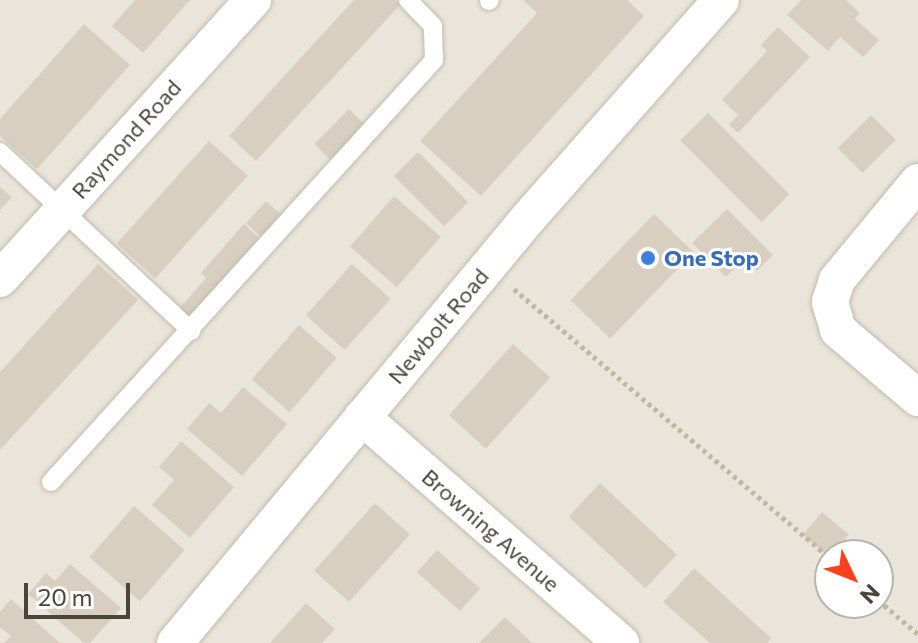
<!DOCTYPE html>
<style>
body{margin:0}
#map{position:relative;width:918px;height:643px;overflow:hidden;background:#f6f3ec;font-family:Commissioner,sans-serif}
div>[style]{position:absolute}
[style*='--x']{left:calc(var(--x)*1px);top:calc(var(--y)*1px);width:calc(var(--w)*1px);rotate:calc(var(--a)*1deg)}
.residential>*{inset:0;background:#eae5da}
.building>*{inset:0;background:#d8cfc1;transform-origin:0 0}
.path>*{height:5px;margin-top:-2.5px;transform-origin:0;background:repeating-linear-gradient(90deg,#c4b79f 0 4px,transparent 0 8px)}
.roads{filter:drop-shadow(0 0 2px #c2bbae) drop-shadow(0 0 2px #c2bbae)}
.service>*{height:18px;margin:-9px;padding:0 9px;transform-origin:9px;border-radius:9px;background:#fff}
.minor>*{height:36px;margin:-18px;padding:0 18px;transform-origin:18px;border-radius:18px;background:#fff}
.dots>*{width:22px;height:22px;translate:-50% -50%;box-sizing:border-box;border:4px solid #fff;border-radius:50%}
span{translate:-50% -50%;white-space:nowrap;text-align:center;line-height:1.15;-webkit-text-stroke:6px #fff;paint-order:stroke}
.street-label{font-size:22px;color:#4b4439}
.shop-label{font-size:22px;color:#366cbe;font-weight:700}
.left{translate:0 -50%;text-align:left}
.north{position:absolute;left:814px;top:539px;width:80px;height:80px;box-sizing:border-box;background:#fff;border:2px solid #b7b4b0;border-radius:50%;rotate:133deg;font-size:22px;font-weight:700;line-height:32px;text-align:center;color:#4b4439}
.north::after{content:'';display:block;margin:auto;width:28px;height:36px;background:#fc3f1d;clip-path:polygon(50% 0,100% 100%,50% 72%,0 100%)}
.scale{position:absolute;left:24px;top:583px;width:106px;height:36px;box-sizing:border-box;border:4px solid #4b4439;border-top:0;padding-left:10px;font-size:24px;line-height:28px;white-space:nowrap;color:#4b4439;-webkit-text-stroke:6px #fff;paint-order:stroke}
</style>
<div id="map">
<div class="residential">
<div style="clip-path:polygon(evenodd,0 0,918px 0,918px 643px,0 643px,0 0,830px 555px,878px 555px,878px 603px,830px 603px,830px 555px)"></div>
</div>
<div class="building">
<div style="clip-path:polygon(135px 0,190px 0,143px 53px,112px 26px)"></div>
<div style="clip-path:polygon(354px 0,395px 0,400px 5px,256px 161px,229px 136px)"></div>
<div style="clip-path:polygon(523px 0,627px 0,644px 16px,481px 196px,420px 141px,537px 13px)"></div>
<div style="clip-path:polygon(801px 0,846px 0,860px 13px,855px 19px,879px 40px,863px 57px,840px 37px,828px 51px,787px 15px)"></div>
<div style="clip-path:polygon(84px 24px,130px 65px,37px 169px,0 136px,0 119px)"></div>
<div style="clip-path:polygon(778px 27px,810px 57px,738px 133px,729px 125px,738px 115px,722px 100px,767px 51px,761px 45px)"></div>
<div style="left:349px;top:109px;width:23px;height:49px;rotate:45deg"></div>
<div style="left:708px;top:113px;width:115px;height:39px;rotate:45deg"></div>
<div style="left:871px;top:115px;width:35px;height:47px;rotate:45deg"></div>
<div style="left:209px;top:141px;width:52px;height:138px;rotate:42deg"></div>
<div style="left:418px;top:152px;width:71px;height:34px;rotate:45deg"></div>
<div style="clip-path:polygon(0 187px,12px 197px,0 210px)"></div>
<div style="left:394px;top:196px;width:62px;height:67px;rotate:41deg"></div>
<div style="left:266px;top:201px;width:28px;height:30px;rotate:42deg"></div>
<div style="clip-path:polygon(727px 209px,773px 255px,757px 271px,744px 258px,726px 277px,692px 243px)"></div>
<div style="left:654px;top:214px;width:55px;height:120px;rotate:44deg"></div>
<div style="clip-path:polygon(244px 224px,266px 244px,222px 293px,215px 287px,187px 319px,178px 310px,206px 278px,201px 273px)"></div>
<div style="clip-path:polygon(98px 264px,138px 300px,0 450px,0 372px)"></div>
<div style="left:352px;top:264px;width:52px;height:69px;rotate:42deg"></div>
<div style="left:299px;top:325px;width:50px;height:72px;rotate:41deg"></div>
<div style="left:513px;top:344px;width:50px;height:96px;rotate:42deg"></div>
<div style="clip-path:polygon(243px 387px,287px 424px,242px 476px,187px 429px,209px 403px,221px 413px)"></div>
<div style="clip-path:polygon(181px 441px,234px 487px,190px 538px,152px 505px,174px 480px,159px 467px)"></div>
<div style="left:600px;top:483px;width:105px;height:46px;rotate:43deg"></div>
<div style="left:375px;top:503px;width:47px;height:91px;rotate:42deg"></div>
<div style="left:134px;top:506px;width:67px;height:68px;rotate:41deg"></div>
<div style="left:822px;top:512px;width:35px;height:30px;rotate:40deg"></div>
<div style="left:437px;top:550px;width:58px;height:30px;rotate:42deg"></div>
<div style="clip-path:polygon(70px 564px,121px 608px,90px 643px,84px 643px,28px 594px,46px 573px,55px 581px)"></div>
<div style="clip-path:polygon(694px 568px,771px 638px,767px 643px,710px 643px,663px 602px)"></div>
<div style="clip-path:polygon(11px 599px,60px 643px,4px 643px,11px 636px,0 627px,0 612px)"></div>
<div style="clip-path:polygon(306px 603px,335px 629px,322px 643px,270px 643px)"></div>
<div style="clip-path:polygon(505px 617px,532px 643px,479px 643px)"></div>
</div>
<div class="path">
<div style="--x:514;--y:289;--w:415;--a:40.4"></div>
<div style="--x:878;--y:600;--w:52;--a:40.4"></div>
</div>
<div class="roads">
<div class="service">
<div style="--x:489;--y:1;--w:1;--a:-45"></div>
<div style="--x:0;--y:152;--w:262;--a:43.1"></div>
<div style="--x:51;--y:482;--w:570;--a:-47.77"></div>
<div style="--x:434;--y:60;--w:34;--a:-92"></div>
<div style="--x:433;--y:26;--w:36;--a:-134"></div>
</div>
<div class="minor">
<div style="--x:918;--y:182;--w:127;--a:129.6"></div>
<div style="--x:837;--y:280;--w:23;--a:108"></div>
<div style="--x:830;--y:302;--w:29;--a:74"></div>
<div style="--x:838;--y:330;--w:105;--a:40.4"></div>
<div style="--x:0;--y:279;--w:377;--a:-47.8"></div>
<div style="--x:362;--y:417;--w:344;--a:41.1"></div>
<div style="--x:175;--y:643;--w:555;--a:-50.26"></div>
<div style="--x:530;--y:216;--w:288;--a:-48.5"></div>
</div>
</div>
<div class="dots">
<div style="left:648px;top:258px;background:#3f7fe0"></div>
</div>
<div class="street-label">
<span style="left:126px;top:139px;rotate:-48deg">Raymond Road</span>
<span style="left:438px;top:326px;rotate:-50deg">Newbolt Road</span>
<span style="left:491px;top:530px;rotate:41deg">Browning Avenue</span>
</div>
<div class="shop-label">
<span class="left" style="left:664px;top:258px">One Stop</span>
</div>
<div class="north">N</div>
<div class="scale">20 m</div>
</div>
